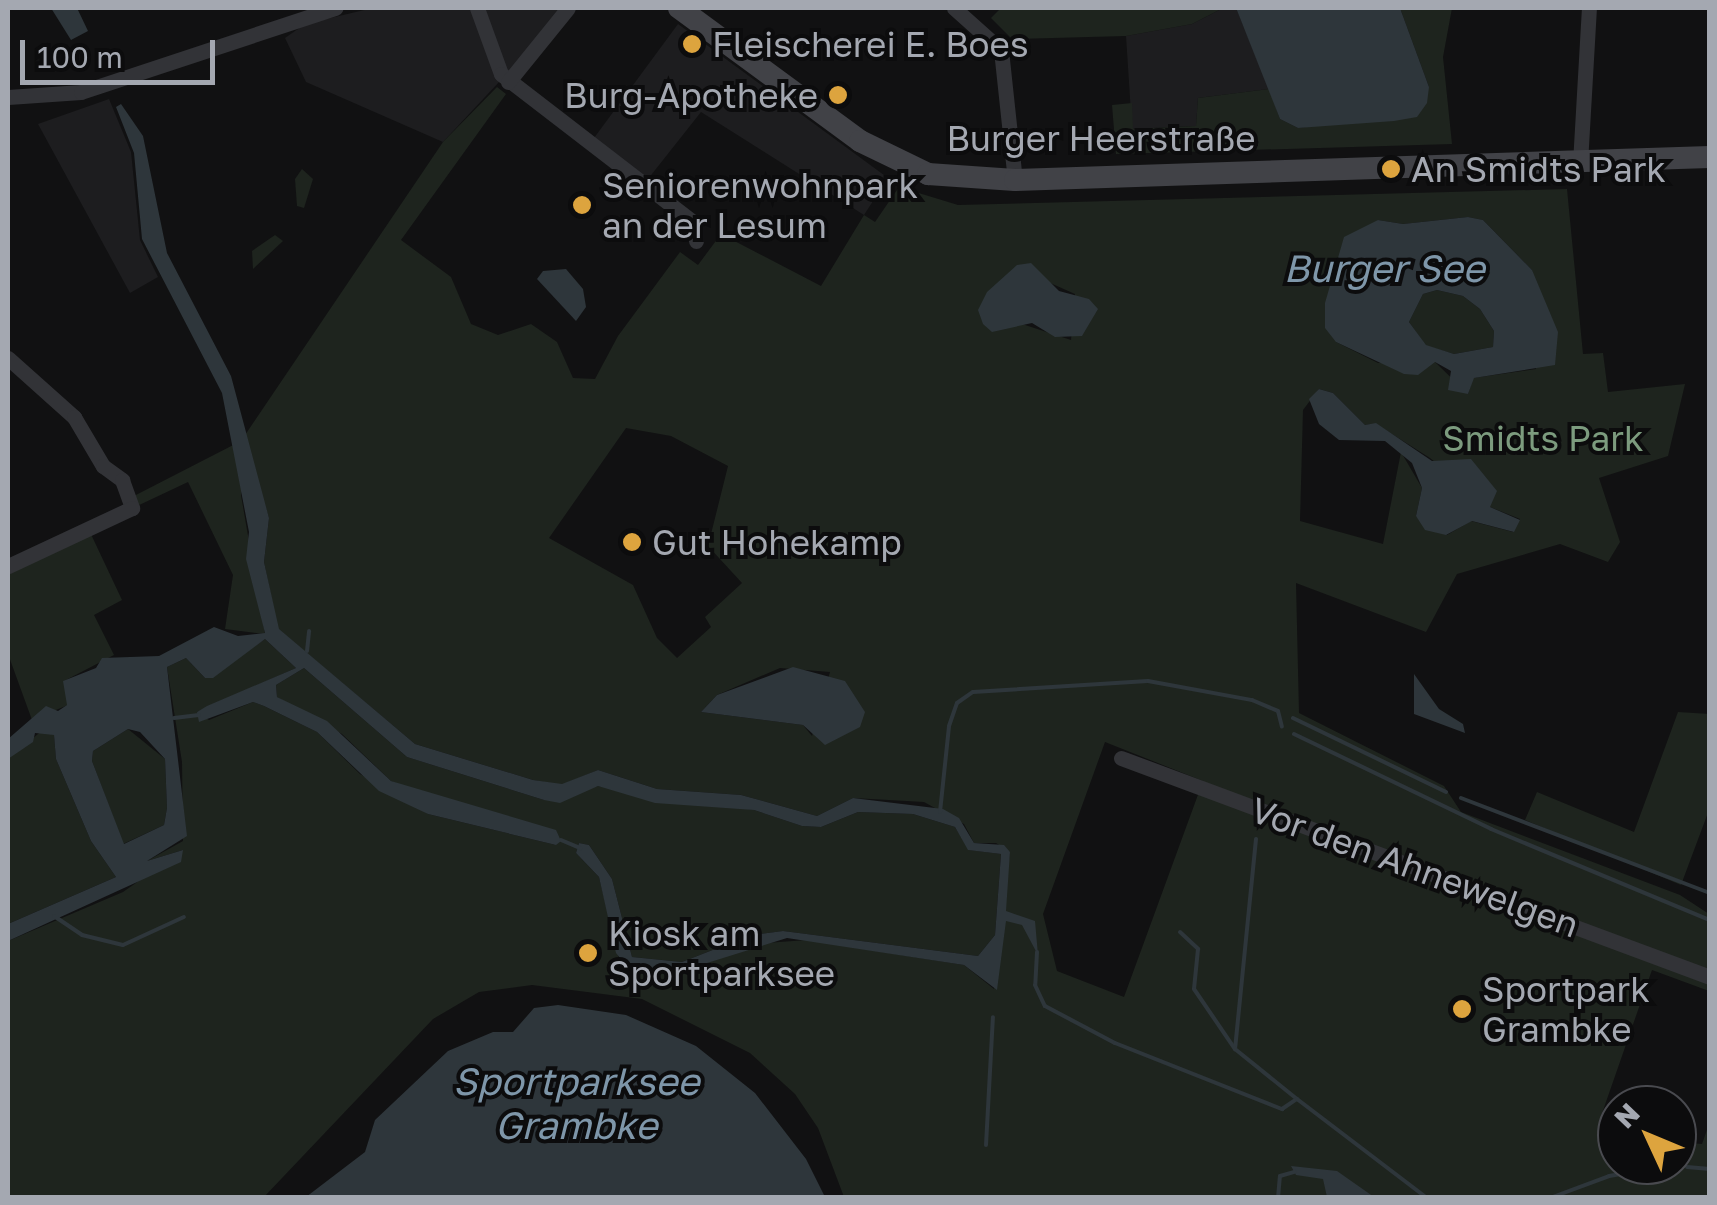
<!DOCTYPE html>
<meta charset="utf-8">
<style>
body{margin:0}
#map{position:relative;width:1717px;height:1205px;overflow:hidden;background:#111112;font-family:"Golos Text",sans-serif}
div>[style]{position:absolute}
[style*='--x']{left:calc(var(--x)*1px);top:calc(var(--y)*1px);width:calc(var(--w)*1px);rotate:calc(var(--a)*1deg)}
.built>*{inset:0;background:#1d1d1f}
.green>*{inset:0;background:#1e241e}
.water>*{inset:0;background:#2e363b}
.stream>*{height:4px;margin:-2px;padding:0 2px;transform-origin:2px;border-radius:2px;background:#2e363b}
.street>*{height:15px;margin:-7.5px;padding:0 7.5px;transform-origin:7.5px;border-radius:7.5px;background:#323337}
.secondary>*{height:22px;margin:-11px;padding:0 11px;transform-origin:11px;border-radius:11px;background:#414247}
.dots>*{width:28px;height:28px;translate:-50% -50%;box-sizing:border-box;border:5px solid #0c0c0d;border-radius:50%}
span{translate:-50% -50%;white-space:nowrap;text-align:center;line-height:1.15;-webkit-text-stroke:8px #0c0c0d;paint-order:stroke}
.poi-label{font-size:35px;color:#a4a8b1}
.left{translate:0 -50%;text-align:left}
.right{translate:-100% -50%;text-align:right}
.street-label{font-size:35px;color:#a4a8b1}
.park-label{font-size:35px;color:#7c9b7e}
.water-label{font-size:38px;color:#7e96a9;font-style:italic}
.frame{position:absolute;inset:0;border:10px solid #a4a8b1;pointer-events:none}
.north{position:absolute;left:1597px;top:1085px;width:100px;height:100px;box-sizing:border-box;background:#0c0c0d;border:2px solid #494a4f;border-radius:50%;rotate:314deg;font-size:28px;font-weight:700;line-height:40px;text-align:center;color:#a4a8b1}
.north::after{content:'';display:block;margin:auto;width:35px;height:45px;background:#dda43e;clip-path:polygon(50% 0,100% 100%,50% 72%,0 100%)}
.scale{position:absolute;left:20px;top:40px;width:195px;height:45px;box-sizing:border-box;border:5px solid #a4a8b1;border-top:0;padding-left:12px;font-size:30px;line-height:35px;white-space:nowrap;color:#a4a8b1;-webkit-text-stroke:8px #0c0c0d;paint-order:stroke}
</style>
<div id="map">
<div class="built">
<div style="clip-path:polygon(373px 8px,568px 8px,443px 142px,306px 82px,285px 38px,305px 24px)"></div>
<div style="clip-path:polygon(1223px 8px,1236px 8px,1269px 89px,1198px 98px,1196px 126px,1132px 129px,1126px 36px,1192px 24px)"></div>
<div style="clip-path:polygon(678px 24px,888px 178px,864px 215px,701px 112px,648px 179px,594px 138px)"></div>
<div style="clip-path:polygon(109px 99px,131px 152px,140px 240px,158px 277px,130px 293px,38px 124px)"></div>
</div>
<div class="green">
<div style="clip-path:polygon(1001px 8px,1223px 8px,1192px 24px,1126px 36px,1012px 39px,991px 18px)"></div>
<div style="clip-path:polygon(1400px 8px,1452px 8px,1443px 57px,1452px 144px,1116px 154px,1112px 105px,1132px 103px,1133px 129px,1196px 126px,1198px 98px,1269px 89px,1280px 119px,1298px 128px,1345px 122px,1429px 87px)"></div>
<div style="clip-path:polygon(evenodd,497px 87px,506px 94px,401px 240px,451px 277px,471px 324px,498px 335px,531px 324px,557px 342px,573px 378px,595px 379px,618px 336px,680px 252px,698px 265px,721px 234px,821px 286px,864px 215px,875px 222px,899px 187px,958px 205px,1567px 189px,1583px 354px,1603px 353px,1608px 392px,1685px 384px,1668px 456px,1599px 478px,1620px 542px,1608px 562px,1560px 544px,1457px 574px,1426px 632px,1296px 583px,1299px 713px,1444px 786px,1461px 812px,1680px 895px,1709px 914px,1709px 991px,1652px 970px,1599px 1122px,1617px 1129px,1617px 1165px,1677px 1165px,1677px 1142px,1702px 1144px,1709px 1124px,1709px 1197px,844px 1197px,818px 1128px,795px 1094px,750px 1053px,642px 999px,532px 985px,479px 992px,433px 1019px,264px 1197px,8px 1198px,8px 941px,123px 892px,183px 850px,147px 861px,183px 841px,182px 762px,167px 667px,186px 658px,205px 678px,265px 639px,296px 668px,197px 712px,209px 720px,253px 702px,264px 706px,317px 732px,360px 774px,428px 814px,556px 845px,391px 781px,342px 734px,277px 697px,276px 685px,304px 668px,407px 757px,544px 800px,598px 786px,754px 810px,802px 826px,821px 827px,858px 812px,913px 814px,955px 827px,969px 850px,1001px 854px,995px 935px,978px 956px,783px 931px,751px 935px,682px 962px,632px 957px,612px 879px,589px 845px,579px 843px,576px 853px,599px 877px,620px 963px,675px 973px,766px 943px,807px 940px,964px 965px,994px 989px,1010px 852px,996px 843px,974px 843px,964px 824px,924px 802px,853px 798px,817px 816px,741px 795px,657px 789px,598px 770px,562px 785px,533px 780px,415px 744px,278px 629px,264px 562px,269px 518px,248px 450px,241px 495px,265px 634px,225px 629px,233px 575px,188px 482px,135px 507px,132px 497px,241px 441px,443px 142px,497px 87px,1468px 217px,1483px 220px,1532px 270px,1536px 369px,1473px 378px,1468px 394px,1435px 362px,1378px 363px,1336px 342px,1378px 220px,1403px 224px,1468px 217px,497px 87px,1048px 282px,1075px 294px,1071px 340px,1019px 323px,1048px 282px,497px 87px,1319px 389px,1333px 393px,1365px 425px,1376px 424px,1430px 458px,1490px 507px,1520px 519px,1513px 532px,1471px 521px,1447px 535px,1416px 516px,1422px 488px,1401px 452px,1383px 544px,1300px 521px,1303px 410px,1319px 389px,497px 87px,626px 428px,671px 436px,728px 466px,708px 546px,742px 583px,705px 617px,711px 627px,677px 658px,657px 638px,633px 585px,549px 538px,626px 428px,497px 87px,780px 668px,830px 672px,812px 736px,803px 725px,701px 712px,717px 695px,780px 668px,497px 87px,1105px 742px,1203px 781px,1124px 997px,1057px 971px,1043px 914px,1105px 742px)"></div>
<div style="clip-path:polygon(302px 169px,313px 179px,304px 208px,297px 206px,295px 179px)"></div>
<div style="clip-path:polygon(275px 235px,283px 241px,253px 269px,252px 251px)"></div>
<div style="clip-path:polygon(1437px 290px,1463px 296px,1480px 309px,1494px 331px,1493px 347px,1454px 354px,1426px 346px,1409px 322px,1423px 294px)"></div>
<div style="clip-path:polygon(89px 530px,122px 600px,94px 615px,114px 655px,64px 681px,68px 705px,32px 720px,8px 654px,8px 569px)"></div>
<div style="clip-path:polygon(1678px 712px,1710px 714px,1709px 810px,1681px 885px,1525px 820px,1537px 792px,1634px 832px)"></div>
<div style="clip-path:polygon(44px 729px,54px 735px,56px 759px,91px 841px,116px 877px,8px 924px,8px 759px)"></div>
<div style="clip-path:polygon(128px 729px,165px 759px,167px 808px,164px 825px,123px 844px,92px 761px,93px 751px)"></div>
</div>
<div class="water">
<div style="clip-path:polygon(51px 8px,77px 8px,88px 31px,71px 40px)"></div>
<div style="clip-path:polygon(1236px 8px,1400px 8px,1429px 87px,1427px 103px,1417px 117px,1394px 121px,1298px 128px,1280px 119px)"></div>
<div style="clip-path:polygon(evenodd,121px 104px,143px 136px,167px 253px,231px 376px,269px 518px,264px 562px,279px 629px,415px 744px,533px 780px,562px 784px,598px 770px,657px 789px,741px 795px,817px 816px,853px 798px,943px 809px,959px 818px,974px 843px,1004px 845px,1010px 852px,1006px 911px,1035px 921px,1038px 955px,1022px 925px,1006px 921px,997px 990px,964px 965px,787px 938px,675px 973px,628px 968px,616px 953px,599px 877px,576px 853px,579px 843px,589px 845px,612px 879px,632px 957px,682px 962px,751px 935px,783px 931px,978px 956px,995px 935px,1001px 854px,968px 850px,955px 827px,913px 814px,858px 812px,821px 827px,802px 826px,754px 810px,655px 803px,598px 786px,560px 803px,544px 800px,407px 757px,304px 668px,276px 685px,277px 697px,327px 721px,391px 781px,556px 830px,561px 841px,556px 845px,428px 814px,379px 791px,317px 732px,264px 706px,253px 702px,199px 722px,197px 712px,207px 706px,296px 668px,265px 639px,213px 678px,205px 678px,186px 658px,167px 667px,187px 836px,147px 861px,183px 850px,181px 862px,8px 941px,8px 924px,116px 877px,91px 841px,56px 759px,54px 735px,35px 733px,33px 742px,8px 759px,8px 739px,46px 706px,58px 711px,67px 705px,63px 681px,96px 668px,102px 658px,159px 656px,214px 627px,238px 636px,265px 633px,246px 559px,249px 532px,222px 393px,142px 239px,134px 153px,116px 107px,121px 104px,128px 729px,140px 732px,165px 759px,167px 808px,164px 825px,124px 844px,92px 761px,93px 751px,128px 729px)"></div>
<div style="clip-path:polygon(evenodd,1468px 217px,1483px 220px,1532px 270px,1558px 332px,1555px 365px,1474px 378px,1468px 394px,1448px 390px,1451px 371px,1435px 362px,1418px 375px,1404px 374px,1336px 342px,1325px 328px,1325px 303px,1344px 237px,1378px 220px,1403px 224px,1468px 217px,1437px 290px,1463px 296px,1480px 309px,1494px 331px,1493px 347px,1454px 354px,1426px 345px,1409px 322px,1423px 294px,1437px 290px)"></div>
<div style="clip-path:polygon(1031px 263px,1059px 291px,1089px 299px,1098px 309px,1082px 336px,1055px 337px,1032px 323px,992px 332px,983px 324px,978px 310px,987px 292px,1017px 265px)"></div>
<div style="clip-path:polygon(566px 269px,583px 289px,586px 307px,576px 321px,537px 279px,543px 271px)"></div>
<div style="clip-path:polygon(1319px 389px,1333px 393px,1365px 425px,1376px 423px,1432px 461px,1471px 459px,1497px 491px,1490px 507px,1520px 520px,1514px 532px,1472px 521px,1446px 535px,1425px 530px,1416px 516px,1422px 488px,1412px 463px,1385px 441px,1339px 440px,1319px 424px,1309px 399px)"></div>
<div style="clip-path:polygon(793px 667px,845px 681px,865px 712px,860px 727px,825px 745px,803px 725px,701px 712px,717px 695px)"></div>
<div style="clip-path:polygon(1414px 674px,1439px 709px,1463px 724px,1465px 733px,1414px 714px)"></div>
<div style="clip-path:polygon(558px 1005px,626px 1015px,696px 1046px,755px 1093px,806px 1159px,825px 1197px,306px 1197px,365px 1152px,375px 1120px,448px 1051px,493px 1032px,513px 1032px,534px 1008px)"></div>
<div style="clip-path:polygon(1291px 1166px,1337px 1171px,1374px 1197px,1327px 1197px,1323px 1179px,1296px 1175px)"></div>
</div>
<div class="stream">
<div style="--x:307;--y:651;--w:20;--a:-84"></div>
<div style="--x:174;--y:718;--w:25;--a:-7"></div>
<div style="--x:1293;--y:718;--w:170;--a:25.8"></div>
<div style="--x:1294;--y:734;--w:219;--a:25.7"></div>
<div style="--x:1491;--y:829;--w:237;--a:22.6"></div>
<div style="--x:1461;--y:798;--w:267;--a:20.9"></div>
<div style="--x:940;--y:812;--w:86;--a:-84"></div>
<div style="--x:949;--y:726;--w:24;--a:-71"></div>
<div style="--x:957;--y:703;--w:19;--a:-35"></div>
<div style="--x:973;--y:692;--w:175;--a:-3.6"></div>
<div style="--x:1148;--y:681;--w:106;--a:10.4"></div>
<div style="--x:1252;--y:700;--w:28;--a:23"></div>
<div style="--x:1278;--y:711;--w:16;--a:76"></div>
<div style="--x:1256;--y:839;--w:211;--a:95.7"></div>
<div style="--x:1235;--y:1049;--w:80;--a:38.9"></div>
<div style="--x:561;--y:840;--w:21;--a:23"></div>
<div style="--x:54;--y:916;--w:34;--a:34"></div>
<div style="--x:82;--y:935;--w:42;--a:13.7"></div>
<div style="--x:123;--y:945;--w:67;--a:-24.7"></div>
<div style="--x:1180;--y:932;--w:25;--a:43"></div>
<div style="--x:1198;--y:949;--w:40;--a:95.7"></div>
<div style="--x:1194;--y:989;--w:73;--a:55.7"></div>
<div style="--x:1037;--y:952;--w:33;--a:93"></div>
<div style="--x:1035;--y:985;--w:23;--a:65"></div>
<div style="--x:1045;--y:1006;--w:79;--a:27.9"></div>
<div style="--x:1115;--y:1043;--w:180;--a:21.6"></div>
<div style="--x:1282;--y:1109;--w:18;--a:-34"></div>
<div style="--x:1297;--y:1099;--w:163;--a:37.3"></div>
<div style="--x:986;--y:1145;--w:128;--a:-86.9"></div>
<div style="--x:1687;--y:1167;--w:23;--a:5"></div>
<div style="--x:1278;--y:1198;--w:22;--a:-85"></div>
<div style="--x:1280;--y:1176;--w:15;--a:-16"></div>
<div style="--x:1550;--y:1198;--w:63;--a:-20.4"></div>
<div style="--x:1609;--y:1176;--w:60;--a:-9.6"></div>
</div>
<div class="street">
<div style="--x:477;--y:8;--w:70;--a:70"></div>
<div style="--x:501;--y:74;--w:246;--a:37.6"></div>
<div style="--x:696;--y:224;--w:17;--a:90"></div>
<div style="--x:954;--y:8;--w:63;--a:41.8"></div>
<div style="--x:1001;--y:50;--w:131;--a:83.9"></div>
<div style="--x:508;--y:82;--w:95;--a:-51"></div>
<div style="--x:8;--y:97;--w:73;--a:-3.9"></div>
<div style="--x:81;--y:92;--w:268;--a:-18.3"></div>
<div style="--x:1580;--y:163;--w:155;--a:-86.7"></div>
<div style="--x:8;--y:358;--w:89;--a:41.8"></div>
<div style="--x:74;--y:417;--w:57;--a:59.4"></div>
<div style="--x:103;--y:466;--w:24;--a:36"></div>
<div style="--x:122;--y:480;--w:30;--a:70"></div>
<div style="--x:132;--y:508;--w:137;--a:154.9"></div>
<div style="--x:1121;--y:758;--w:628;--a:20.4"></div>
</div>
<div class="secondary">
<div style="--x:679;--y:8;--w:225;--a:36.3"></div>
<div style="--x:860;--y:141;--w:76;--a:25.9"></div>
<div style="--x:928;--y:174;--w:87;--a:3.9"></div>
<div style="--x:1015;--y:180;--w:695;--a:-1.9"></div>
</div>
<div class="dots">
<div style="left:692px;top:44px;background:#dda43e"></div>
<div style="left:838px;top:95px;background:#dda43e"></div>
<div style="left:1391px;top:169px;background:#dda43e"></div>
<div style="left:582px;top:205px;background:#dda43e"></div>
<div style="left:632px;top:542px;background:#dda43e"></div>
<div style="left:588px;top:953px;background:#dda43e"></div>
<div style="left:1462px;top:1009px;background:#dda43e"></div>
</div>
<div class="poi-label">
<span class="left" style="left:712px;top:44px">Fleischerei E. Boes</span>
<span class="right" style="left:818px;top:95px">Burg-Apotheke</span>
<span class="left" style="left:1411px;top:169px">An Smidts Park</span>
<span class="left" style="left:602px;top:205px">Seniorenwohnpark<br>an der Lesum</span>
<span class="left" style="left:652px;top:542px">Gut Hohekamp</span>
<span class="left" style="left:608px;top:953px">Kiosk am<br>Sportparksee</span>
<span class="left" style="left:1482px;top:1009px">Sportpark<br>Grambke</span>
</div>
<div class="street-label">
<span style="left:1101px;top:138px">Burger Heerstraße</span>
<span style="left:1415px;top:867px;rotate:20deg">Vor den Ahnewelgen</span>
</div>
<div class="park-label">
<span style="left:1543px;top:438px">Smidts Park</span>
</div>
<div class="water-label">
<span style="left:1384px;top:268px">Burger See</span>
<span style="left:576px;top:1103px">Sportparksee<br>Grambke</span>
</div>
<div class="frame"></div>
<div class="north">N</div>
<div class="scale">100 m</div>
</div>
